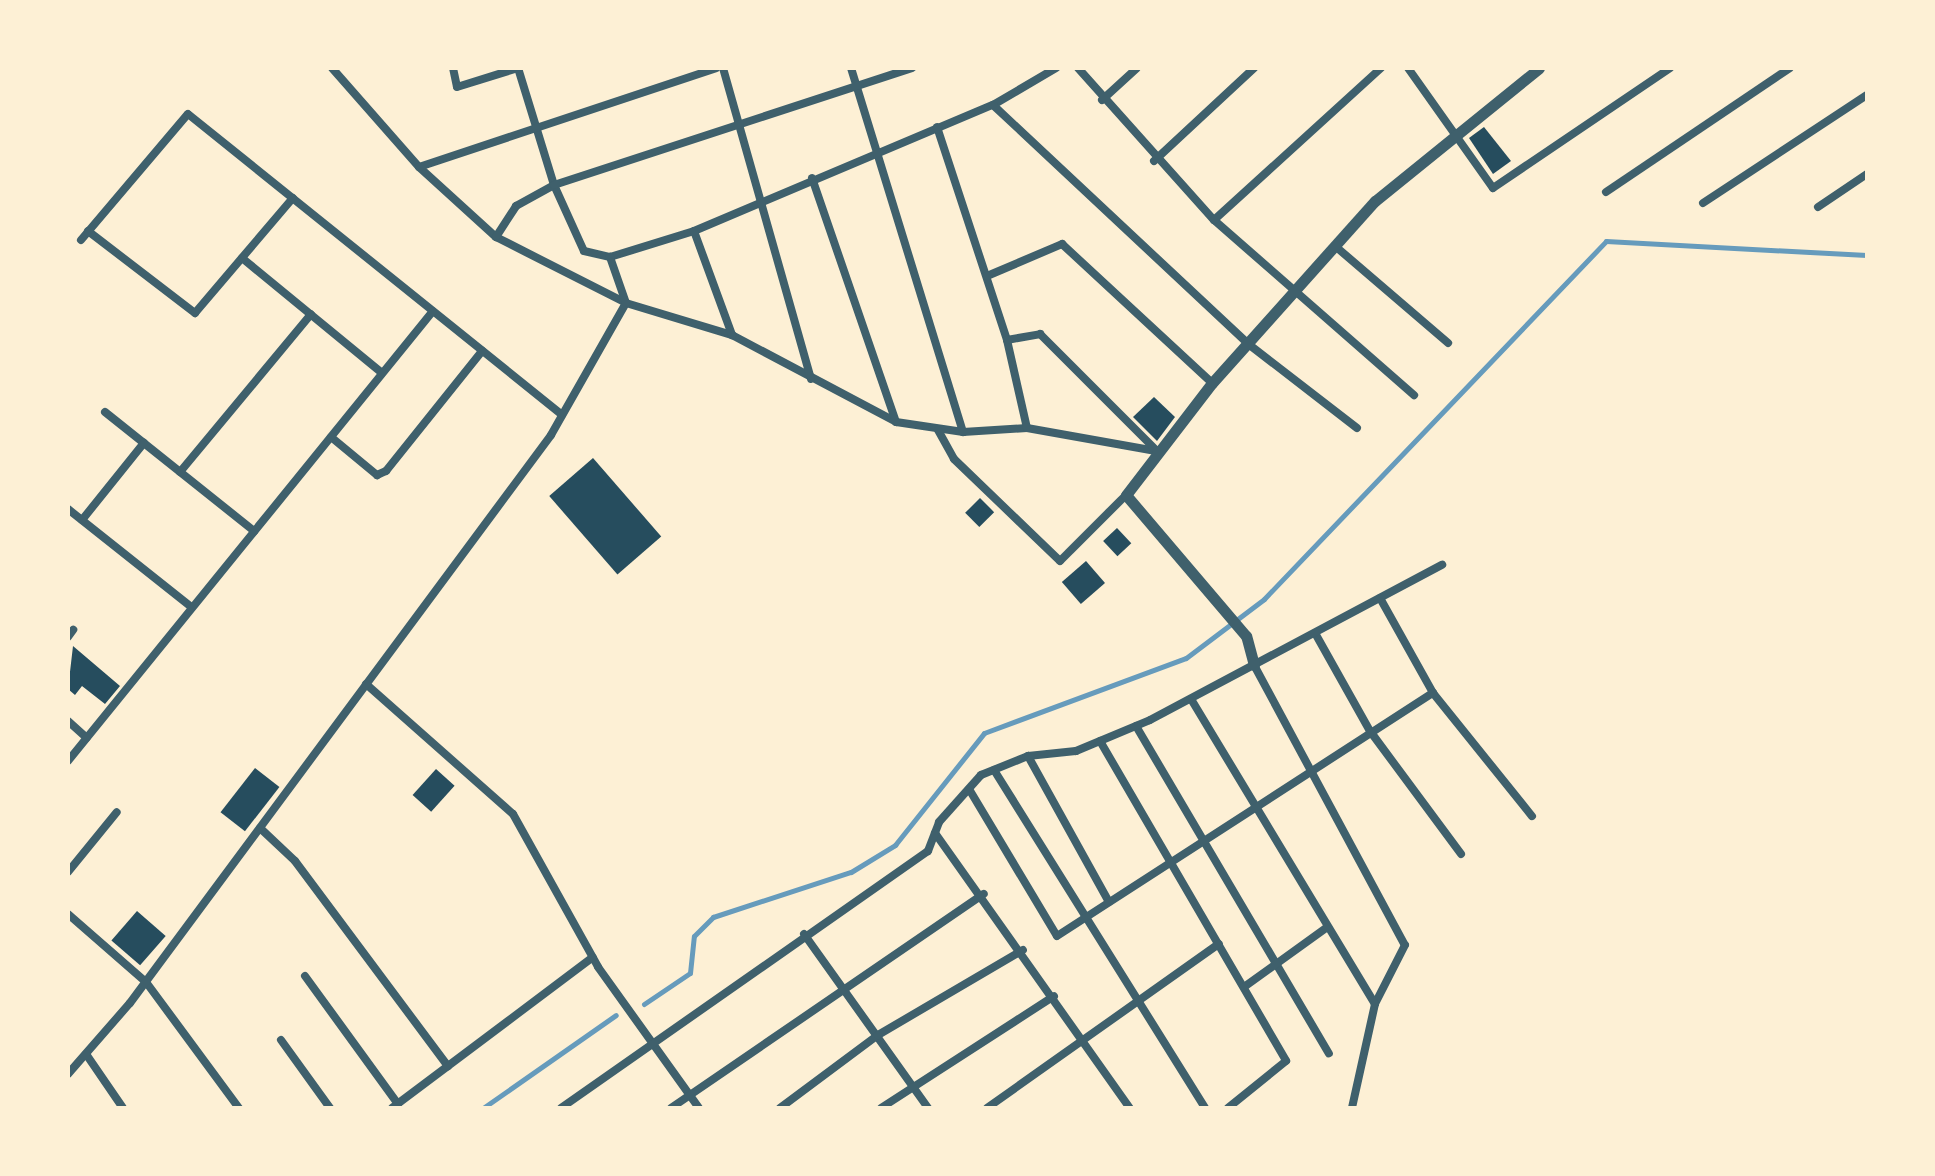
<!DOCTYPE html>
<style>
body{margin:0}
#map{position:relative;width:1935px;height:1176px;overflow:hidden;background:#fdf0d5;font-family:Rubik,sans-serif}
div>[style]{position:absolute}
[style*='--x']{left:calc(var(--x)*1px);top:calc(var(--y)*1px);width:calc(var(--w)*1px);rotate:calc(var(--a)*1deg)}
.stream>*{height:5px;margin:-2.5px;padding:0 2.5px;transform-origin:2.5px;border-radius:2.5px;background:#669bbc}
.building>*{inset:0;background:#264d5e;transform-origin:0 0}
.minor>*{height:8px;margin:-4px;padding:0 4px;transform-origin:4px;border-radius:4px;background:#3f606c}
.tertiary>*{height:11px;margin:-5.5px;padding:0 5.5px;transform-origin:5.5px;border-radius:5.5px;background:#3f606c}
span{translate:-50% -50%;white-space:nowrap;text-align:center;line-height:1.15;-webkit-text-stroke:8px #fdf0d5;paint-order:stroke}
.frame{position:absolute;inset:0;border:70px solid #fdf0d5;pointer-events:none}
</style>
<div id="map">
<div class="stream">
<div style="--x:644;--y:1004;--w:55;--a:-34"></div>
<div style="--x:690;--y:973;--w:37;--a:-84"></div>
<div style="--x:694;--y:936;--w:27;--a:-45"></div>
<div style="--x:713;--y:917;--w:145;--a:-18.1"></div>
<div style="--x:851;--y:872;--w:52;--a:-31.5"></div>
<div style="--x:895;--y:845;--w:143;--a:-51.5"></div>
<div style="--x:984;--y:733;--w:215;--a:-20.4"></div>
<div style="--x:1186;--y:658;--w:98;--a:-37.1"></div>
<div style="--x:1264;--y:599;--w:495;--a:-46.3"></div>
<div style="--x:1606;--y:241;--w:261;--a:3.1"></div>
<div style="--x:483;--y:1108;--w:162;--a:-35"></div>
</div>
<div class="building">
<div style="clip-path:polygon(1484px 127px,1511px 161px,1493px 174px,1469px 138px)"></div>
<div style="clip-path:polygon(1154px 397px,1175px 417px,1157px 441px,1133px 417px)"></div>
<div style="left:593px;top:458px;width:104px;height:58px;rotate:49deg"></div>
<div style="left:980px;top:498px;width:20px;height:21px;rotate:45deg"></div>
<div style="left:1117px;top:528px;width:21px;height:19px;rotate:47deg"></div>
<div style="left:1086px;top:561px;width:29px;height:32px;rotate:49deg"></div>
<div style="clip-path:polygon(73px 646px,120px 686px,105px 704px,82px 686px,75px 695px,68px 689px)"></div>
<div style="left:255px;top:768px;width:31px;height:56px;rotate:38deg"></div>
<div style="left:436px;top:769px;width:25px;height:35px;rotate:42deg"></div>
<div style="left:137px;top:911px;width:38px;height:39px;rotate:41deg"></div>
</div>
<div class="minor">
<div style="--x:332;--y:68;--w:132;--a:48.7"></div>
<div style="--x:419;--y:167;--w:104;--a:42.3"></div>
<div style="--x:496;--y:237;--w:146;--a:26.9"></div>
<div style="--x:626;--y:303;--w:111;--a:16.8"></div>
<div style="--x:732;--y:335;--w:186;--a:27.9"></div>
<div style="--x:896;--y:422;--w:68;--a:8.5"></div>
<div style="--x:963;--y:432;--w:64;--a:-3.6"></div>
<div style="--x:1027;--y:428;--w:131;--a:10.1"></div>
<div style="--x:453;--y:68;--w:19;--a:78"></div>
<div style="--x:457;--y:87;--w:64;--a:-17.3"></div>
<div style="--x:518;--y:68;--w:122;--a:72.9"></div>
<div style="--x:554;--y:185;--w:72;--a:65.6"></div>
<div style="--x:584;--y:251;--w:27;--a:13"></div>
<div style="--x:610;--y:257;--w:88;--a:-17.2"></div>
<div style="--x:694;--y:231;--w:324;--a:-22.9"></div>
<div style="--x:993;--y:105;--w:73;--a:-30.4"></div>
<div style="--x:723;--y:68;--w:323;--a:74.2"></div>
<div style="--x:851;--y:68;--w:381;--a:72.9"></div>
<div style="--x:1078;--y:68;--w:204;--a:48.2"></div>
<div style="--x:1214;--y:220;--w:266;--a:41.2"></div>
<div style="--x:1408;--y:68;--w:147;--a:54.7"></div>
<div style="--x:1493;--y:188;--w:214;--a:-34.1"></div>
<div style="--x:1102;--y:100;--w:47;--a:-42.4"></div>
<div style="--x:993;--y:105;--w:348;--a:43.1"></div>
<div style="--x:1247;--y:343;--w:139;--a:37.7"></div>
<div style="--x:937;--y:127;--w:224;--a:71.8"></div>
<div style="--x:1007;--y:340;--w:90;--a:77.2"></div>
<div style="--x:1154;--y:161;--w:137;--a:-42.9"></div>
<div style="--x:419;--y:167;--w:313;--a:-18.4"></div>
<div style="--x:812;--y:178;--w:258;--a:71"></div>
<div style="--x:1606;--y:192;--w:222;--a:-34"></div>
<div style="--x:1703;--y:203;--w:196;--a:-33.4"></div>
<div style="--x:1818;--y:207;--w:59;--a:-34"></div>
<div style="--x:1214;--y:220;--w:226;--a:-42.3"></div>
<div style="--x:88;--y:231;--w:135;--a:37.5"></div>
<div style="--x:195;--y:313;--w:151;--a:-49.6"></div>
<div style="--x:694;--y:231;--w:111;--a:69.9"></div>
<div style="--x:496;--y:237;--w:37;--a:-57"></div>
<div style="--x:516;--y:206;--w:43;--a:-28.9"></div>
<div style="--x:554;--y:185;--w:377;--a:-18.1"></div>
<div style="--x:81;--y:240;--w:165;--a:-49.7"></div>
<div style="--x:188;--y:114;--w:480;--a:38.8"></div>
<div style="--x:1335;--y:246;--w:149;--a:40.6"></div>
<div style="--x:242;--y:258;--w:181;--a:39.4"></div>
<div style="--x:987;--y:276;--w:82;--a:-23.1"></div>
<div style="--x:1062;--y:244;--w:205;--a:42.8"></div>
<div style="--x:1007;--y:340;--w:34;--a:-10"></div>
<div style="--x:1040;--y:334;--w:164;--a:45"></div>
<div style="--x:105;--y:412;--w:191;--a:38.6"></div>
<div style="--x:938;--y:430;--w:33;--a:61"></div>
<div style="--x:954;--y:459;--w:147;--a:43.9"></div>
<div style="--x:1060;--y:561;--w:93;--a:-45"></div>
<div style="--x:331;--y:437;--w:60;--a:39.6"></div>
<div style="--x:377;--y:475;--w:10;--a:-24"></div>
<div style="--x:386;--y:471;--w:154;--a:-51.3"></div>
<div style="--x:180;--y:472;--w:205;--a:-50.3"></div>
<div style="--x:68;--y:509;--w:157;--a:38.5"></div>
<div style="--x:82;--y:520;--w:99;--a:-51.2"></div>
<div style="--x:1380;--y:598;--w:109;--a:60.8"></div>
<div style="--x:1433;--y:693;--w:158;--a:51.2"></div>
<div style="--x:1315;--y:633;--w:112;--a:60.7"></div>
<div style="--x:1370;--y:731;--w:153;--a:53.5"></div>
<div style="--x:68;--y:637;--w:9;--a:-54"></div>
<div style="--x:1254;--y:665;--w:318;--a:61.7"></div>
<div style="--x:1405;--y:945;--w:66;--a:117"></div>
<div style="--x:1375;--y:1004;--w:107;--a:102.5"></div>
<div style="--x:366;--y:684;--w:196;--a:41.5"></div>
<div style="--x:513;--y:814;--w:175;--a:60.9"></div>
<div style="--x:598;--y:967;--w:173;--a:54.4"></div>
<div style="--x:1191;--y:699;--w:356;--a:58.9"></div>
<div style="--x:68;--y:721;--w:25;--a:42"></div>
<div style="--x:1136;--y:726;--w:380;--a:59.5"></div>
<div style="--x:1100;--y:741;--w:370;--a:59.8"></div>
<div style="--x:1286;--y:1061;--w:75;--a:141"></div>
<div style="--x:1028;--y:756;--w:167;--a:61"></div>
<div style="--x:68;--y:761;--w:579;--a:-50.95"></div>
<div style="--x:994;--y:770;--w:398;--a:58"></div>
<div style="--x:969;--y:789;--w:171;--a:59.1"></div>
<div style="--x:1057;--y:936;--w:448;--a:-32.9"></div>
<div style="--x:260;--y:828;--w:48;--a:43.3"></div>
<div style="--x:295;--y:861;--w:256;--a:53.3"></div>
<div style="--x:935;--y:833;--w:337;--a:54.7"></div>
<div style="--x:68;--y:872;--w:77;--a:-50.8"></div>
<div style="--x:68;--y:914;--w:103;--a:41.1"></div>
<div style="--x:146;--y:982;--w:157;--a:53.6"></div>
<div style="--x:804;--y:934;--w:214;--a:54.5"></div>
<div style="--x:305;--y:976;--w:158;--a:54"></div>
<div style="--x:1244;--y:987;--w:101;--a:-35.7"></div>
<div style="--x:281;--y:1040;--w:84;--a:54.2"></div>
<div style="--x:86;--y:1054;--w:65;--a:55.6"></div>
<div style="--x:68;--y:1074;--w:94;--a:-48.9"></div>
<div style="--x:130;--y:1003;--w:707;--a:-53.45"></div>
<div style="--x:551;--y:435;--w:152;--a:-60.4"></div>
<div style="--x:626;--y:303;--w:49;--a:-109.2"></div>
<div style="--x:392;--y:1108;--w:251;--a:-36.9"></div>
<div style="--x:561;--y:1108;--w:448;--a:-35"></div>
<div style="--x:928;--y:851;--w:31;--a:-69"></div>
<div style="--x:939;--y:822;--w:63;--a:-48.2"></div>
<div style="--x:981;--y:775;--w:51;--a:-22"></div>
<div style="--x:1028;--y:756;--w:48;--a:-5.9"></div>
<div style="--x:1076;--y:751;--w:80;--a:-22.7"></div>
<div style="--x:1150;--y:720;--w:331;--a:-28"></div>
<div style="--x:671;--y:1108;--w:379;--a:-34.4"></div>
<div style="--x:780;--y:1108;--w:122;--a:-36.7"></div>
<div style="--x:878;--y:1035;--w:168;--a:-30.4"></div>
<div style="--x:881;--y:1108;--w:206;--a:-32.9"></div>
<div style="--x:987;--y:1108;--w:284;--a:-35.3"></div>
</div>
<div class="tertiary">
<div style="--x:1254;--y:665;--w:30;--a:-105"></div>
<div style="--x:1246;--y:636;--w:185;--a:-130.4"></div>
<div style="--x:1126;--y:495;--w:141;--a:-52.5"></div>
<div style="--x:1212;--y:383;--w:244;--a:-48.2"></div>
<div style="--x:1375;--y:201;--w:211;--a:-39"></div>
</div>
<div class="frame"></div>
</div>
